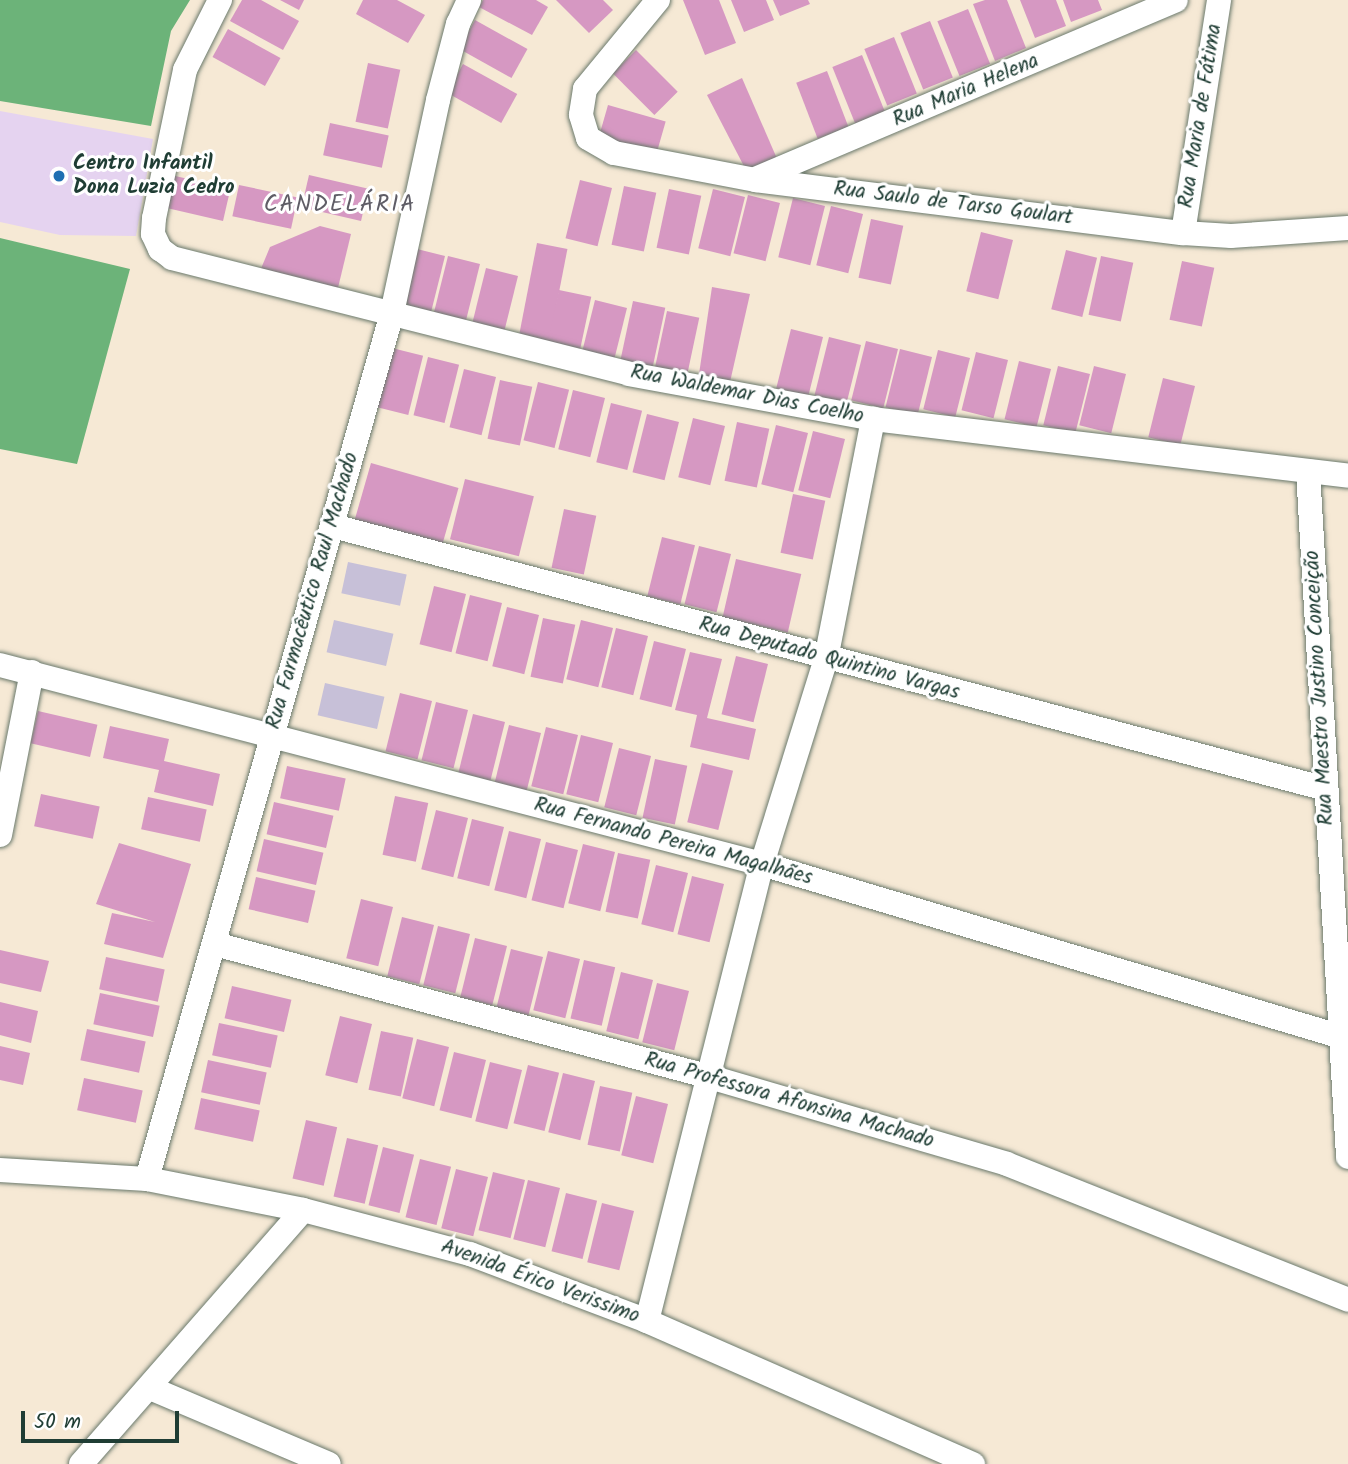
<!DOCTYPE html>
<meta charset="utf-8">
<style>
body{margin:0}
#map{position:relative;width:1348px;height:1464px;overflow:hidden;background:#f6e9d5;font-family:Kalam,sans-serif}
div>[style]{position:absolute}
[style*='--x']{left:calc(var(--x)*1px);top:calc(var(--y)*1px);width:calc(var(--w)*1px);rotate:calc(var(--a)*1deg)}
.built>*{inset:0;background:#e5d3f0}
.industrial>*{inset:0;background:#c7c0d8;transform-origin:0 0}
.forest>*{inset:0;background:#6cb379}
.building>*{inset:0;background:#d698c2;transform-origin:0 0}
.roads{filter:drop-shadow(0 0 2px #6a796c) drop-shadow(0 0 2px #6a796c)}
.minor>*{height:24px;margin:-12px;padding:0 12px;transform-origin:12px;border-radius:12px;background:#fff}
.dots>*{width:19px;height:19px;translate:-50% -50%;box-sizing:border-box;border:4px solid #fff;border-radius:50%}
span{translate:-50% -50%;white-space:nowrap;text-align:center;line-height:1.15;-webkit-text-stroke:6px #fff;paint-order:stroke}
.street-label{font-size:21px;color:#1f3d34}
.poi-label{font-size:21px;color:#1f3d34;font-weight:700}
.left{translate:0 -50%;text-align:left}
.neighbourhood-label{font-size:23px;color:#5f5d66;letter-spacing:2px}
.scale{position:absolute;left:21px;top:1411px;width:158px;height:32px;box-sizing:border-box;border:4px solid #1f3d34;border-top:0;padding-left:9px;font-size:21px;line-height:24px;white-space:nowrap;color:#1f3d34;-webkit-text-stroke:5px #fff;paint-order:stroke}
</style>
<div id="map">
<div class="built">
<div style="clip-path:polygon(0 111px,153px 139px,136px 236px,60px 235px,0 222px)"></div>
</div>
<div class="industrial">
<div style="left:348px;top:562px;width:60px;height:32px;rotate:12deg"></div>
<div style="left:334px;top:620px;width:61px;height:33px;rotate:13deg"></div>
<div style="left:325px;top:683px;width:61px;height:33px;rotate:13deg"></div>
</div>
<div class="forest">
<div style="clip-path:polygon(0 0,190px 0,171px 31px,151px 126px,0 101px)"></div>
<div style="clip-path:polygon(0 238px,130px 269px,77px 464px,0 449px)"></div>
</div>
<div class="building">
<div style="clip-path:polygon(242px 0,261px 0,299px 21px,283px 50px,230px 21px)"></div>
<div style="clip-path:polygon(280px 0,304px 0,299px 10px)"></div>
<div style="clip-path:polygon(363px 0,397px 0,425px 15px,408px 43px,356px 14px)"></div>
<div style="clip-path:polygon(483px 0,536px 0,548px 7px,532px 35px,479px 7px)"></div>
<div style="clip-path:polygon(556px 0,603px 0,613px 10px,589px 33px)"></div>
<div style="clip-path:polygon(683px 0,719px 0,736px 43px,705px 55px)"></div>
<div style="clip-path:polygon(731px 0,766px 0,774px 20px,744px 32px)"></div>
<div style="clip-path:polygon(773px 0,808px 0,810px 4px,780px 16px)"></div>
<div style="clip-path:polygon(985px 0,1007px 0,1026px 48px,995px 61px,973px 4px)"></div>
<div style="clip-path:polygon(1020px 0,1056px 0,1066px 26px,1035px 38px)"></div>
<div style="clip-path:polygon(1063px 0,1098px 0,1102px 10px,1071px 22px)"></div>
<div style="left:968px;top:9px;width:59px;height:33px;rotate:68deg"></div>
<div style="left:475px;top:20px;width:60px;height:33px;rotate:29deg"></div>
<div style="left:930px;top:21px;width:61px;height:32px;rotate:68deg"></div>
<div style="left:228px;top:29px;width:60px;height:32px;rotate:29deg"></div>
<div style="left:894px;top:37px;width:61px;height:32px;rotate:68deg"></div>
<div style="left:636px;top:50px;width:59px;height:33px;rotate:45deg"></div>
<div style="left:862px;top:55px;width:61px;height:32px;rotate:68deg"></div>
<div style="left:368px;top:63px;width:33px;height:60px;rotate:12deg"></div>
<div style="left:463px;top:64px;width:62px;height:33px;rotate:29deg"></div>
<div style="left:827px;top:71px;width:60px;height:33px;rotate:69deg"></div>
<div style="clip-path:polygon(742px 78px,778px 161px,748px 174px,707px 95px)"></div>
<div style="left:608px;top:105px;width:60px;height:34px;rotate:16deg"></div>
<div style="left:330px;top:123px;width:60px;height:33px;rotate:12deg"></div>
<div style="left:171px;top:175px;width:61px;height:33px;rotate:13deg"></div>
<div style="left:309px;top:175px;width:61px;height:33px;rotate:13deg"></div>
<div style="left:580px;top:180px;width:33px;height:60px;rotate:14deg"></div>
<div style="left:239px;top:185px;width:60px;height:32px;rotate:12deg"></div>
<div style="left:624px;top:186px;width:33px;height:60px;rotate:12deg"></div>
<div style="left:669px;top:189px;width:33px;height:60px;rotate:12deg"></div>
<div style="left:713px;top:189px;width:33px;height:61px;rotate:14deg"></div>
<div style="left:748px;top:195px;width:33px;height:60px;rotate:14deg"></div>
<div style="left:793px;top:198px;width:33px;height:61px;rotate:14deg"></div>
<div style="left:831px;top:206px;width:33px;height:61px;rotate:14deg"></div>
<div style="left:871px;top:219px;width:33px;height:60px;rotate:12deg"></div>
<div style="clip-path:polygon(320px 226px,351px 234px,337px 292px,260px 271px,270px 247px)"></div>
<div style="left:981px;top:232px;width:33px;height:61px;rotate:14deg"></div>
<div style="left:537px;top:243px;width:31px;height:101px;rotate:11deg"></div>
<div style="left:413px;top:248px;width:33px;height:61px;rotate:14deg"></div>
<div style="left:1066px;top:250px;width:32px;height:61px;rotate:14deg"></div>
<div style="left:448px;top:256px;width:33px;height:61px;rotate:14deg"></div>
<div style="left:1101px;top:256px;width:33px;height:60px;rotate:12deg"></div>
<div style="left:1182px;top:261px;width:33px;height:60px;rotate:12deg"></div>
<div style="left:486px;top:268px;width:33px;height:61px;rotate:14deg"></div>
<div style="clip-path:polygon(712px 287px,750px 294px,730px 382px,699px 374px)"></div>
<div style="left:559px;top:290px;width:33px;height:60px;rotate:12deg"></div>
<div style="left:595px;top:300px;width:33px;height:60px;rotate:14deg"></div>
<div style="left:633px;top:301px;width:33px;height:60px;rotate:12deg"></div>
<div style="left:667px;top:311px;width:33px;height:60px;rotate:12deg"></div>
<div style="left:791px;top:329px;width:33px;height:61px;rotate:14deg"></div>
<div style="left:829px;top:337px;width:33px;height:60px;rotate:14deg"></div>
<div style="left:866px;top:341px;width:33px;height:61px;rotate:14deg"></div>
<div style="left:392px;top:348px;width:32px;height:61px;rotate:14deg"></div>
<div style="left:900px;top:349px;width:33px;height:60px;rotate:14deg"></div>
<div style="left:938px;top:350px;width:33px;height:61px;rotate:14deg"></div>
<div style="left:976px;top:352px;width:33px;height:60px;rotate:14deg"></div>
<div style="left:428px;top:357px;width:32px;height:60px;rotate:14deg"></div>
<div style="left:1019px;top:361px;width:33px;height:60px;rotate:14deg"></div>
<div style="left:1058px;top:366px;width:33px;height:61px;rotate:14deg"></div>
<div style="left:1094px;top:366px;width:33px;height:61px;rotate:14deg"></div>
<div style="left:464px;top:369px;width:33px;height:60px;rotate:14deg"></div>
<div style="left:1163px;top:378px;width:33px;height:61px;rotate:14deg"></div>
<div style="left:500px;top:380px;width:33px;height:60px;rotate:12deg"></div>
<div style="left:538px;top:382px;width:32px;height:60px;rotate:14deg"></div>
<div style="left:573px;top:390px;width:33px;height:61px;rotate:14deg"></div>
<div style="left:611px;top:403px;width:32px;height:61px;rotate:14deg"></div>
<div style="left:647px;top:414px;width:33px;height:60px;rotate:14deg"></div>
<div style="left:693px;top:418px;width:33px;height:61px;rotate:14deg"></div>
<div style="left:737px;top:422px;width:33px;height:60px;rotate:12deg"></div>
<div style="left:776px;top:425px;width:33px;height:61px;rotate:14deg"></div>
<div style="left:813px;top:431px;width:33px;height:61px;rotate:14deg"></div>
<div style="left:371px;top:463px;width:91px;height:62px;rotate:16deg"></div>
<div style="left:465px;top:479px;width:71px;height:62px;rotate:14deg"></div>
<div style="left:793px;top:494px;width:33px;height:60px;rotate:12deg"></div>
<div style="left:564px;top:509px;width:33px;height:60px;rotate:12deg"></div>
<div style="left:662px;top:537px;width:34px;height:61px;rotate:14deg"></div>
<div style="left:699px;top:546px;width:33px;height:60px;rotate:14deg"></div>
<div style="left:736px;top:559px;width:67px;height:60px;rotate:13deg"></div>
<div style="left:434px;top:586px;width:33px;height:60px;rotate:14deg"></div>
<div style="left:470px;top:595px;width:33px;height:60px;rotate:14deg"></div>
<div style="left:507px;top:607px;width:33px;height:61px;rotate:14deg"></div>
<div style="left:543px;top:618px;width:33px;height:60px;rotate:12deg"></div>
<div style="left:581px;top:620px;width:33px;height:61px;rotate:14deg"></div>
<div style="left:616px;top:628px;width:33px;height:61px;rotate:14deg"></div>
<div style="left:654px;top:641px;width:33px;height:60px;rotate:14deg"></div>
<div style="clip-path:polygon(690px 652px,722px 659px,707px 718px,756px 729px,749px 760px,690px 747px,697px 715px,675px 710px)"></div>
<div style="left:736px;top:656px;width:33px;height:60px;rotate:14deg"></div>
<div style="left:400px;top:693px;width:33px;height:60px;rotate:14deg"></div>
<div style="left:436px;top:702px;width:33px;height:60px;rotate:14deg"></div>
<div style="left:38px;top:711px;width:61px;height:33px;rotate:13deg"></div>
<div style="left:473px;top:714px;width:33px;height:61px;rotate:14deg"></div>
<div style="left:509px;top:725px;width:33px;height:60px;rotate:14deg"></div>
<div style="clip-path:polygon(110px 726px,169px 739px,164px 761px,220px 774px,213px 806px,154px 792px,159px 770px,103px 758px)"></div>
<div style="left:546px;top:727px;width:33px;height:61px;rotate:14deg"></div>
<div style="left:581px;top:735px;width:33px;height:61px;rotate:14deg"></div>
<div style="left:619px;top:748px;width:33px;height:61px;rotate:14deg"></div>
<div style="left:655px;top:759px;width:33px;height:60px;rotate:12deg"></div>
<div style="left:702px;top:763px;width:32px;height:61px;rotate:14deg"></div>
<div style="left:287px;top:766px;width:60px;height:33px;rotate:12deg"></div>
<div style="left:41px;top:794px;width:60px;height:33px;rotate:12deg"></div>
<div style="left:395px;top:796px;width:34px;height:60px;rotate:12deg"></div>
<div style="left:148px;top:797px;width:60px;height:33px;rotate:12deg"></div>
<div style="left:274px;top:802px;width:61px;height:33px;rotate:13deg"></div>
<div style="left:436px;top:810px;width:33px;height:61px;rotate:14deg"></div>
<div style="left:472px;top:819px;width:33px;height:61px;rotate:14deg"></div>
<div style="left:509px;top:831px;width:33px;height:61px;rotate:14deg"></div>
<div style="left:264px;top:839px;width:61px;height:33px;rotate:13deg"></div>
<div style="left:546px;top:842px;width:33px;height:60px;rotate:14deg"></div>
<div style="clip-path:polygon(119px 843px,191px 864px,163px 958px,104px 944px,112px 913px,155px 922px,96px 904px)"></div>
<div style="left:583px;top:844px;width:33px;height:61px;rotate:14deg"></div>
<div style="left:618px;top:853px;width:33px;height:60px;rotate:12deg"></div>
<div style="left:656px;top:865px;width:33px;height:61px;rotate:14deg"></div>
<div style="left:692px;top:876px;width:33px;height:60px;rotate:14deg"></div>
<div style="left:256px;top:877px;width:61px;height:33px;rotate:13deg"></div>
<div style="left:361px;top:899px;width:33px;height:61px;rotate:14deg"></div>
<div style="left:402px;top:917px;width:33px;height:61px;rotate:14deg"></div>
<div style="left:438px;top:926px;width:33px;height:61px;rotate:14deg"></div>
<div style="left:475px;top:938px;width:33px;height:61px;rotate:14deg"></div>
<div style="left:511px;top:949px;width:33px;height:60px;rotate:14deg"></div>
<div style="clip-path:polygon(0 950px,49px 961px,41px 992px,0 983px)"></div>
<div style="left:548px;top:951px;width:33px;height:61px;rotate:14deg"></div>
<div style="left:106px;top:957px;width:60px;height:33px;rotate:12deg"></div>
<div style="left:584px;top:960px;width:32px;height:60px;rotate:13deg"></div>
<div style="left:621px;top:972px;width:33px;height:61px;rotate:14deg"></div>
<div style="left:657px;top:983px;width:33px;height:61px;rotate:14deg"></div>
<div style="left:232px;top:986px;width:61px;height:33px;rotate:13deg"></div>
<div style="left:100px;top:993px;width:61px;height:32px;rotate:12deg"></div>
<div style="clip-path:polygon(0 1002px,38px 1011px,31px 1043px,0 1035px)"></div>
<div style="left:340px;top:1016px;width:33px;height:61px;rotate:14deg"></div>
<div style="left:219px;top:1023px;width:60px;height:33px;rotate:12deg"></div>
<div style="left:87px;top:1029px;width:60px;height:32px;rotate:12deg"></div>
<div style="left:381px;top:1031px;width:33px;height:60px;rotate:12deg"></div>
<div style="left:417px;top:1039px;width:33px;height:61px;rotate:14deg"></div>
<div style="clip-path:polygon(0 1046px,30px 1053px,23px 1085px,0 1080px)"></div>
<div style="left:454px;top:1052px;width:33px;height:60px;rotate:14deg"></div>
<div style="left:208px;top:1060px;width:60px;height:33px;rotate:12deg"></div>
<div style="left:490px;top:1062px;width:33px;height:61px;rotate:14deg"></div>
<div style="left:528px;top:1065px;width:32px;height:60px;rotate:14deg"></div>
<div style="left:563px;top:1073px;width:33px;height:61px;rotate:14deg"></div>
<div style="left:84px;top:1078px;width:60px;height:33px;rotate:12deg"></div>
<div style="left:600px;top:1086px;width:33px;height:60px;rotate:12deg"></div>
<div style="left:636px;top:1096px;width:33px;height:61px;rotate:14deg"></div>
<div style="left:201px;top:1098px;width:60px;height:32px;rotate:12deg"></div>
<div style="left:306px;top:1120px;width:32px;height:60px;rotate:13deg"></div>
<div style="left:347px;top:1138px;width:32px;height:60px;rotate:13deg"></div>
<div style="left:383px;top:1147px;width:32px;height:60px;rotate:14deg"></div>
<div style="left:420px;top:1159px;width:32px;height:60px;rotate:14deg"></div>
<div style="left:456px;top:1169px;width:33px;height:61px;rotate:14deg"></div>
<div style="left:493px;top:1172px;width:33px;height:60px;rotate:14deg"></div>
<div style="left:528px;top:1180px;width:33px;height:61px;rotate:14deg"></div>
<div style="left:566px;top:1193px;width:32px;height:60px;rotate:14deg"></div>
<div style="left:602px;top:1203px;width:33px;height:61px;rotate:14deg"></div>
</div>
<div class="roads">
<div class="minor">
<div style="--x:220;--y:0;--w:78;--a:116.6"></div>
<div style="--x:185;--y:70;--w:151;--a:101.8"></div>
<div style="--x:154;--y:218;--w:16;--a:94"></div>
<div style="--x:153;--y:234;--w:17;--a:65"></div>
<div style="--x:160;--y:249;--w:15;--a:37"></div>
<div style="--x:172;--y:258;--w:471;--a:14.2"></div>
<div style="--x:629;--y:374;--w:248;--a:10.4"></div>
<div style="--x:873;--y:419;--w:478;--a:6.8"></div>
<div style="--x:658;--y:0;--w:115;--a:129.4"></div>
<div style="--x:585;--y:89;--w:26;--a:99"></div>
<div style="--x:581;--y:115;--w:24;--a:73"></div>
<div style="--x:588;--y:138;--w:30;--a:30"></div>
<div style="--x:614;--y:153;--w:144;--a:10.8"></div>
<div style="--x:755;--y:180;--w:431;--a:7.1"></div>
<div style="--x:1183;--y:233;--w:48;--a:3.6"></div>
<div style="--x:1231;--y:236;--w:117;--a:-3.9"></div>
<div style="--x:755;--y:179;--w:457;--a:-23"></div>
<div style="--x:1183;--y:233;--w:236;--a:-81.2"></div>
<div style="--x:1308;--y:471;--w:687;--a:86.66"></div>
<div style="--x:333;--y:526;--w:1027;--a:14.83"></div>
<div style="--x:0;--y:665;--w:788;--a:14.64"></div>
<div style="--x:762;--y:864;--w:605;--a:16.61"></div>
<div style="--x:0;--y:835;--w:166;--a:-78.9"></div>
<div style="--x:215;--y:944;--w:513;--a:15.04"></div>
<div style="--x:710;--y:1077;--w:309;--a:16.3"></div>
<div style="--x:1007;--y:1164;--w:367;--a:21.7"></div>
<div style="--x:0;--y:1170;--w:147;--a:3.5"></div>
<div style="--x:147;--y:1179;--w:159;--a:11.2"></div>
<div style="--x:303;--y:1210;--w:173;--a:14.8"></div>
<div style="--x:470;--y:1254;--w:189;--a:20.7"></div>
<div style="--x:647;--y:1321;--w:356;--a:23.7"></div>
<div style="--x:147;--y:1179;--w:900;--a:-74.2"></div>
<div style="--x:392;--y:313;--w:218;--a:-77.8"></div>
<div style="--x:438;--y:100;--w:79;--a:-75.3"></div>
<div style="--x:458;--y:24;--w:26;--a:-65"></div>
<div style="--x:647;--y:1321;--w:471;--a:-75.9"></div>
<div style="--x:762;--y:864;--w:215;--a:-72.7"></div>
<div style="--x:826;--y:659;--w:245;--a:-78.9"></div>
<div style="--x:150;--y:1388;--w:194;--a:23"></div>
<div style="--x:81;--y:1464;--w:337;--a:-48.8"></div>
</div>
</div>
<div class="dots">
<div style="left:59px;top:176px;background:#1f6fb2"></div>
</div>
<div class="street-label">
<span style="left:966px;top:91px;rotate:-23deg">Rua Maria Helena</span>
<span style="left:1201px;top:116px;rotate:-81deg">Rua Maria de Fátima</span>
<span style="left:953px;top:204px;rotate:7deg">Rua Saulo de Tarso Goulart</span>
<span style="left:747px;top:395px;rotate:11deg">Rua Waldemar Dias Coelho</span>
<span style="left:313px;top:591px;rotate:-74deg">Rua Farmacêutico Raul Machado</span>
<span style="left:829px;top:659px;rotate:15deg">Rua Deputado Quintino Vargas</span>
<span style="left:1320px;top:688px;rotate:-93deg">Rua Maestro Justino Conceição</span>
<span style="left:673px;top:842px;rotate:15deg">Rua Fernando Pereira Magalhães</span>
<span style="left:789px;top:1101px;rotate:16deg">Rua Professora Afonsina Machado</span>
<span style="left:540px;top:1282px;rotate:20deg">Avenida Érico Verissimo</span>
</div>
<div class="poi-label">
<span class="left" style="left:73px;top:176px">Centro Infantil<br>Dona Luzia Cedro</span>
</div>
<div class="neighbourhood-label">
<span style="left:340px;top:205px">CANDELÁRIA</span>
</div>
<div class="scale">50 m</div>
</div>
